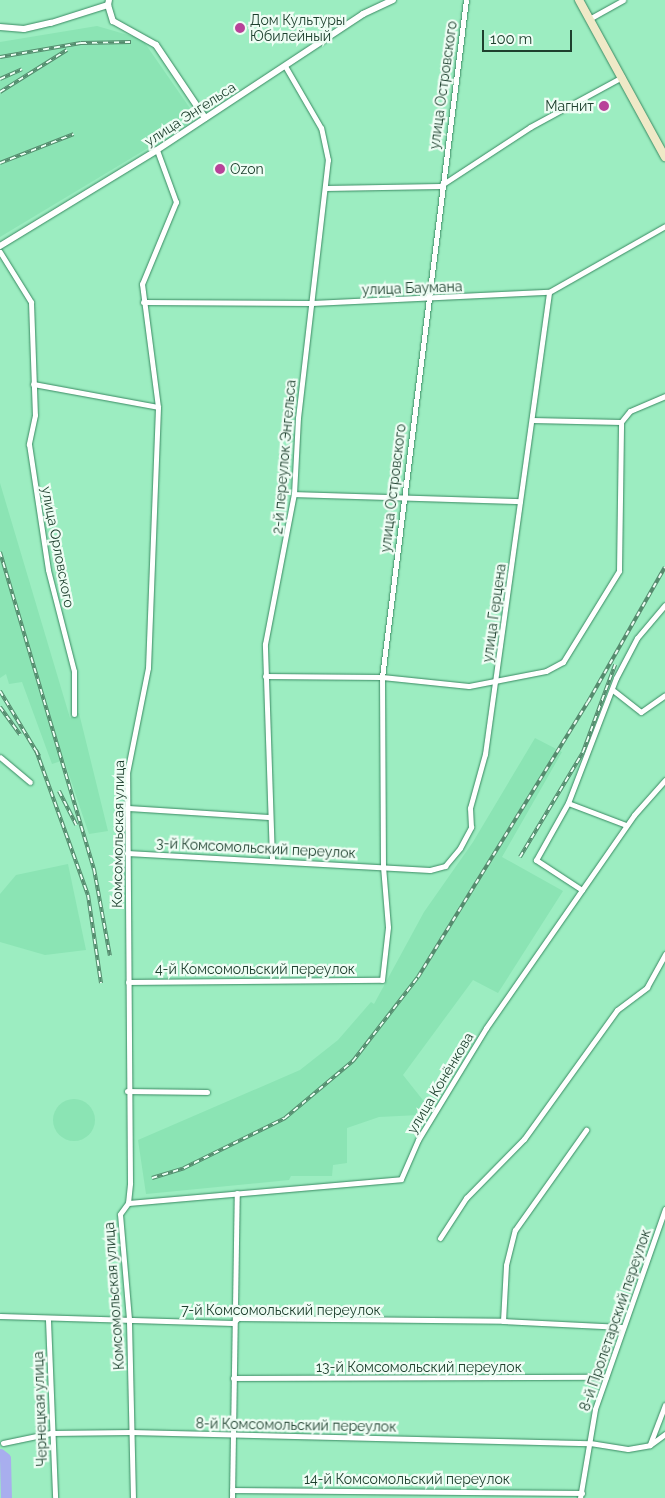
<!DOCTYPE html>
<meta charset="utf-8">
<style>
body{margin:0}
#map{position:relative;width:665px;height:1498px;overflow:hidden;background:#9cedc1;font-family:Raleway,sans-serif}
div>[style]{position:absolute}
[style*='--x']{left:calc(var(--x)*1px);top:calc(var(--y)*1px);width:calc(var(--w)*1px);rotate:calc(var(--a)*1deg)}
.built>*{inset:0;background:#8be4b4}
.round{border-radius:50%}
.river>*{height:11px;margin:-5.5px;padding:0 5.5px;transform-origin:5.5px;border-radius:5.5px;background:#a8aeee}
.roads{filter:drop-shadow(0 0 1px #398a62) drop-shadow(0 0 1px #398a62)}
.minor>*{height:5px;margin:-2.5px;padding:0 2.5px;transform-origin:2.5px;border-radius:2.5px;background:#fff}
.tertiary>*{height:6px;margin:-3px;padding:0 3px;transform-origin:3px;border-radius:3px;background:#fff}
.secondary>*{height:8px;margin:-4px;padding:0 4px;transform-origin:4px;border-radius:4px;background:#efe9c7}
.rail>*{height:4px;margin-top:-2px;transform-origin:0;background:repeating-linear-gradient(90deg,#eefdf4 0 5.5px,#558b6e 0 11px);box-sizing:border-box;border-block:1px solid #558b6e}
.dots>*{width:14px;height:14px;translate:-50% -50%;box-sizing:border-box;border:2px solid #eefdf4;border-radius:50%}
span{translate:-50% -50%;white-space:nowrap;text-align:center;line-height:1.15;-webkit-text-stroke:4.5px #eefdf4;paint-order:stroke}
.poi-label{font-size:14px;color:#1e402e}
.left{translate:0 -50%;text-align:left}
.right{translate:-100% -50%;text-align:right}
.street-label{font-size:14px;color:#1e402e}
.scale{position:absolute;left:482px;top:30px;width:90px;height:22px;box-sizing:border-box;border:2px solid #1e402e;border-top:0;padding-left:6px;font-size:15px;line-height:18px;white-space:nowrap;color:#1e402e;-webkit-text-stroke:4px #eefdf4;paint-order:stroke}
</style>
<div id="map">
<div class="built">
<div style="clip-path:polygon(97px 26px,142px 39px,194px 114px,190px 122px,148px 148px,0 237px,0 42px)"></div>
<div style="clip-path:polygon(0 483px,70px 718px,79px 713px,108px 831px,89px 834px,64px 760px,52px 764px,22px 682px,9px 684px,6px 674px,0 678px)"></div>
<div style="clip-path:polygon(535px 738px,562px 752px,502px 857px,563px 891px,498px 993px,473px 980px,403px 1075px,426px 1104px,419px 1115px,379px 1117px,347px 1128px,347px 1163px,333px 1165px,332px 1176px,291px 1176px,289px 1180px,146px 1194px,138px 1140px,300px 1070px,338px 1040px,371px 1002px,374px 1004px,424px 912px,473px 842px)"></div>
<div style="clip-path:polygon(68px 864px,86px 950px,45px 955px,0 942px,0 894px,16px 875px)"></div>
<div class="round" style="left:53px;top:1099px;width:42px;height:42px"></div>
</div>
<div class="river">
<div style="--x:0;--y:1454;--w:6;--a:39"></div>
<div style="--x:5;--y:1458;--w:40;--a:88.6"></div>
</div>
<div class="roads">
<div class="minor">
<div style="--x:589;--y:19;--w:39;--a:-29"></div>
<div style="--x:325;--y:188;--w:115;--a:-1"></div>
<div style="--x:440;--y:186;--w:108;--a:-33.2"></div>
<div style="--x:530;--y:127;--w:105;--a:-28.5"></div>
<div style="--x:0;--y:252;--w:59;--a:58.2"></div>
<div style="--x:31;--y:302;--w:113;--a:88"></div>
<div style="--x:35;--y:415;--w:30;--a:102"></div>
<div style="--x:29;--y:444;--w:127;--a:81.4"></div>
<div style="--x:48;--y:570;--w:104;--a:75.6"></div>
<div style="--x:74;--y:671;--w:43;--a:90"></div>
<div style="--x:143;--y:302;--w:169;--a:0.3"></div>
<div style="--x:312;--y:303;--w:237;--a:-2.7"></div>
<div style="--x:549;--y:292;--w:133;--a:-29.6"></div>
<div style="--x:33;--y:384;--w:127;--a:10.4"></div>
<div style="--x:532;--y:420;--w:89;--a:1.3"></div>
<div style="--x:621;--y:422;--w:14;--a:-51"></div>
<div style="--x:630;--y:411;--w:38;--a:-23"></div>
<div style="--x:294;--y:494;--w:226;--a:1.8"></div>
<div style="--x:265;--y:676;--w:117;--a:0.5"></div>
<div style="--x:382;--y:677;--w:87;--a:5.9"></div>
<div style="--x:469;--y:686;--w:78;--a:-11"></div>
<div style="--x:546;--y:671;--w:19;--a:-28"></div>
<div style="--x:563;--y:662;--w:107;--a:-58.4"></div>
<div style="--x:619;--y:571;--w:149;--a:-89.2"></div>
<div style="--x:614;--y:691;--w:34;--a:38"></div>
<div style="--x:641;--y:712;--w:29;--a:-35"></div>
<div style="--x:0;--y:757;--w:39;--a:40"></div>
<div style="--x:568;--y:803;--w:134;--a:-69"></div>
<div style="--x:616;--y:678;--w:45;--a:-62.3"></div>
<div style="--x:637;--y:638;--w:43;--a:-49.7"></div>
<div style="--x:127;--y:808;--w:143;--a:3.6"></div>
<div style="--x:127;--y:853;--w:303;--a:3.2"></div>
<div style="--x:430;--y:870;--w:16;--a:-15"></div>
<div style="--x:445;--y:866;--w:23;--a:-50"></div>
<div style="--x:460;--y:848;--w:24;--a:-62"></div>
<div style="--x:471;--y:827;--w:19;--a:-93"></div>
<div style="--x:470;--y:808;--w:56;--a:-74.5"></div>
<div style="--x:485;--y:754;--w:466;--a:-82.1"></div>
<div style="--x:272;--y:859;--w:215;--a:-91.9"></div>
<div style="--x:265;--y:644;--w:153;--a:-79.1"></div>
<div style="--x:294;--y:494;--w:76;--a:-87"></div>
<div style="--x:298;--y:418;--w:260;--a:-83.4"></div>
<div style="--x:328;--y:160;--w:33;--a:-102"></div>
<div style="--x:321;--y:128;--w:72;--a:-120.1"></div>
<div style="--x:582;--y:890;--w:55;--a:-146.9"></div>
<div style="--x:536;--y:860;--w:65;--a:-60.7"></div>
<div style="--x:568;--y:803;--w:62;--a:20.8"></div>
<div style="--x:128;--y:982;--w:254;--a:-0.5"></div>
<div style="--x:382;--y:980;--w:53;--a:-83.5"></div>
<div style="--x:388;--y:927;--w:61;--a:-94.7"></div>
<div style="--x:383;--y:866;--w:189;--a:-90.3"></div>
<div style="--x:382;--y:677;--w:682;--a:-82.93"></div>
<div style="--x:127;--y:1091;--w:80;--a:0.7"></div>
<div style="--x:128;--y:1203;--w:274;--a:-5"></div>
<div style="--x:401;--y:1179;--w:43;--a:-66.4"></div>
<div style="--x:418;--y:1140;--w:131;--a:-58.7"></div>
<div style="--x:486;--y:1028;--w:259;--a:-55.2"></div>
<div style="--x:634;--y:815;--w:47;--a:-48.5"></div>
<div style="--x:440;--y:1238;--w:48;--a:-57"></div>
<div style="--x:466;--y:1198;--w:83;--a:-45.5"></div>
<div style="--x:524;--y:1139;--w:159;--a:-54.2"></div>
<div style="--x:617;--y:1010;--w:38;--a:-37"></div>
<div style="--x:647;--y:987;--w:38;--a:-61"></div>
<div style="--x:0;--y:1316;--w:233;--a:1.7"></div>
<div style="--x:233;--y:1323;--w:7;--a:-45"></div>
<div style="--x:238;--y:1318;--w:265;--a:0.6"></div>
<div style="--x:503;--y:1321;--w:119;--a:2.9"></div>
<div style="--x:48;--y:1320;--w:178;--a:87.7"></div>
<div style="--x:503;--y:1321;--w:56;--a:-86.9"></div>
<div style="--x:506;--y:1265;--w:36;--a:-76"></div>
<div style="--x:515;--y:1230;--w:123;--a:-54.6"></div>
<div style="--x:233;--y:1378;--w:373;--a:-0.2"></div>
<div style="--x:3;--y:1443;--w:49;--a:-11.8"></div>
<div style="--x:51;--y:1433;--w:80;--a:-0.7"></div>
<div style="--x:131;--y:1432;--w:459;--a:1.4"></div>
<div style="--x:590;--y:1443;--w:38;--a:9"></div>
<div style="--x:628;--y:1449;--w:22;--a:-10"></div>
<div style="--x:650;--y:1445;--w:19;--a:-36"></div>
<div style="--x:650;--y:1444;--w:42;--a:-69"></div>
<div style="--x:232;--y:1490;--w:350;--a:0.5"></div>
<div style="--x:133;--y:1498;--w:179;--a:-91.3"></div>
<div style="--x:129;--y:1319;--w:105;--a:-94.9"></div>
<div style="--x:120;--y:1214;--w:14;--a:-54"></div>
<div style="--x:128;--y:1203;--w:20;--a:-84"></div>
<div style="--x:130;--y:1183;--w:410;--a:-90.4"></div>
<div style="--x:127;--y:773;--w:107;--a:-78.7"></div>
<div style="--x:148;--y:668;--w:261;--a:-87.8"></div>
<div style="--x:158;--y:407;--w:124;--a:-97.4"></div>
<div style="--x:142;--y:284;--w:89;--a:-67.5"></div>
<div style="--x:176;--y:202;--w:55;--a:-110.1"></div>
<div style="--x:232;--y:1498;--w:305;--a:-89.1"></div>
<div style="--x:580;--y:1498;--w:90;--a:-80.4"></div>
<div style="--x:595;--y:1409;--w:212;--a:-70.7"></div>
</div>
<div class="tertiary">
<div style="--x:108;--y:5;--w:17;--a:73"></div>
<div style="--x:113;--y:21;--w:49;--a:29.2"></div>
<div style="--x:156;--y:45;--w:88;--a:56.1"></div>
<div style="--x:0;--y:27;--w:24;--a:5"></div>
<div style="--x:24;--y:29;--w:28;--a:-13"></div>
<div style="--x:51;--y:23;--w:60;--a:-17.5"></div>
<div style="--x:108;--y:5;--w:5;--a:-79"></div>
<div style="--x:0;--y:246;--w:184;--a:-31.4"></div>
<div style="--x:157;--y:150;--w:247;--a:-33.4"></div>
<div style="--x:363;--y:14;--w:33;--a:-25"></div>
</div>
<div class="secondary">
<div style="--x:579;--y:0;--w:179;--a:61.3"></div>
</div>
</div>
<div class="rail">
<div style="--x:0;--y:57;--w:82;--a:-9.8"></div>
<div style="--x:81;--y:43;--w:50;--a:-1.1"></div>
<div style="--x:0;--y:79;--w:24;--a:-24"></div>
<div style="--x:0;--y:92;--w:79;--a:-32.1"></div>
<div style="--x:0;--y:163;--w:79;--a:-21.4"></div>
<div style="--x:0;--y:552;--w:331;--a:73.5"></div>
<div style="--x:94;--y:869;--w:88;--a:79.6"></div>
<div style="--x:0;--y:691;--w:76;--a:59"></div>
<div style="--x:0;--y:707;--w:34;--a:54"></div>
<div style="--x:36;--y:750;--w:154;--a:70.3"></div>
<div style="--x:88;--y:895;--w:89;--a:81.6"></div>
<div style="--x:59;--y:791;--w:38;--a:63"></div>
<div style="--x:520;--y:857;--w:122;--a:-59"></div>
<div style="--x:583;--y:752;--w:93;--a:-69.8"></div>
<div style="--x:152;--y:1178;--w:34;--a:-17"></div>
<div style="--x:184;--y:1168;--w:113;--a:-26.3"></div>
<div style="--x:285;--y:1118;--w:89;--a:-40"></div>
<div style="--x:353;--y:1061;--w:106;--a:-52.3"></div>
<div style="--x:418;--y:977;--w:323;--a:-58.3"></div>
<div style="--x:588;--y:702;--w:155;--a:-60.3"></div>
</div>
<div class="dots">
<div style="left:240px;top:28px;background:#b84299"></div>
<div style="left:604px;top:106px;background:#b84299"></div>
<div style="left:220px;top:169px;background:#b84299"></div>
</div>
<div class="poi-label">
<span class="left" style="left:250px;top:28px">Дом Культуры<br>Юбилейный</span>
<span class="right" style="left:594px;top:106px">Магнит</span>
<span class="left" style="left:230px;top:169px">Ozon</span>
</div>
<div class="street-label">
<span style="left:443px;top:85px;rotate:-82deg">улица Островского</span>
<span style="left:190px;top:114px;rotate:-33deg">улица Энгельса</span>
<span style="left:412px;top:288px;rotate:-2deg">улица Баумана</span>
<span style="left:284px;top:457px;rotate:-85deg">2-й переулок Энгельса</span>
<span style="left:393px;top:488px;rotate:-83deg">улица Островского</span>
<span style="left:58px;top:547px;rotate:79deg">улица Орловского</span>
<span style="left:494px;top:613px;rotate:-82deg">улица Герцена</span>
<span style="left:118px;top:834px;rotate:-89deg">Комсомольская улица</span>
<span style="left:256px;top:848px;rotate:3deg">3-й Комсомольский переулок</span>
<span style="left:255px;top:969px">4-й Комсомольский переулок</span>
<span style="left:440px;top:1083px;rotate:-59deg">улица Конёнкова</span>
<span style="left:114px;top:1296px;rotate:-94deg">Комсомольская улица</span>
<span style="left:281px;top:1310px">7-й Комсомольский переулок</span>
<span style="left:615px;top:1320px;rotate:-71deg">8-й Пролетарский переулок</span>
<span style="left:419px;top:1367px">13-й Комсомольский переулок</span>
<span style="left:40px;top:1409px;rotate:-92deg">Чернецкая улица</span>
<span style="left:296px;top:1425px;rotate:1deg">8-й Комсомольский переулок</span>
<span style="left:407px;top:1479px">14-й Комсомольский переулок</span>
</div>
<div class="scale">100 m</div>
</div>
